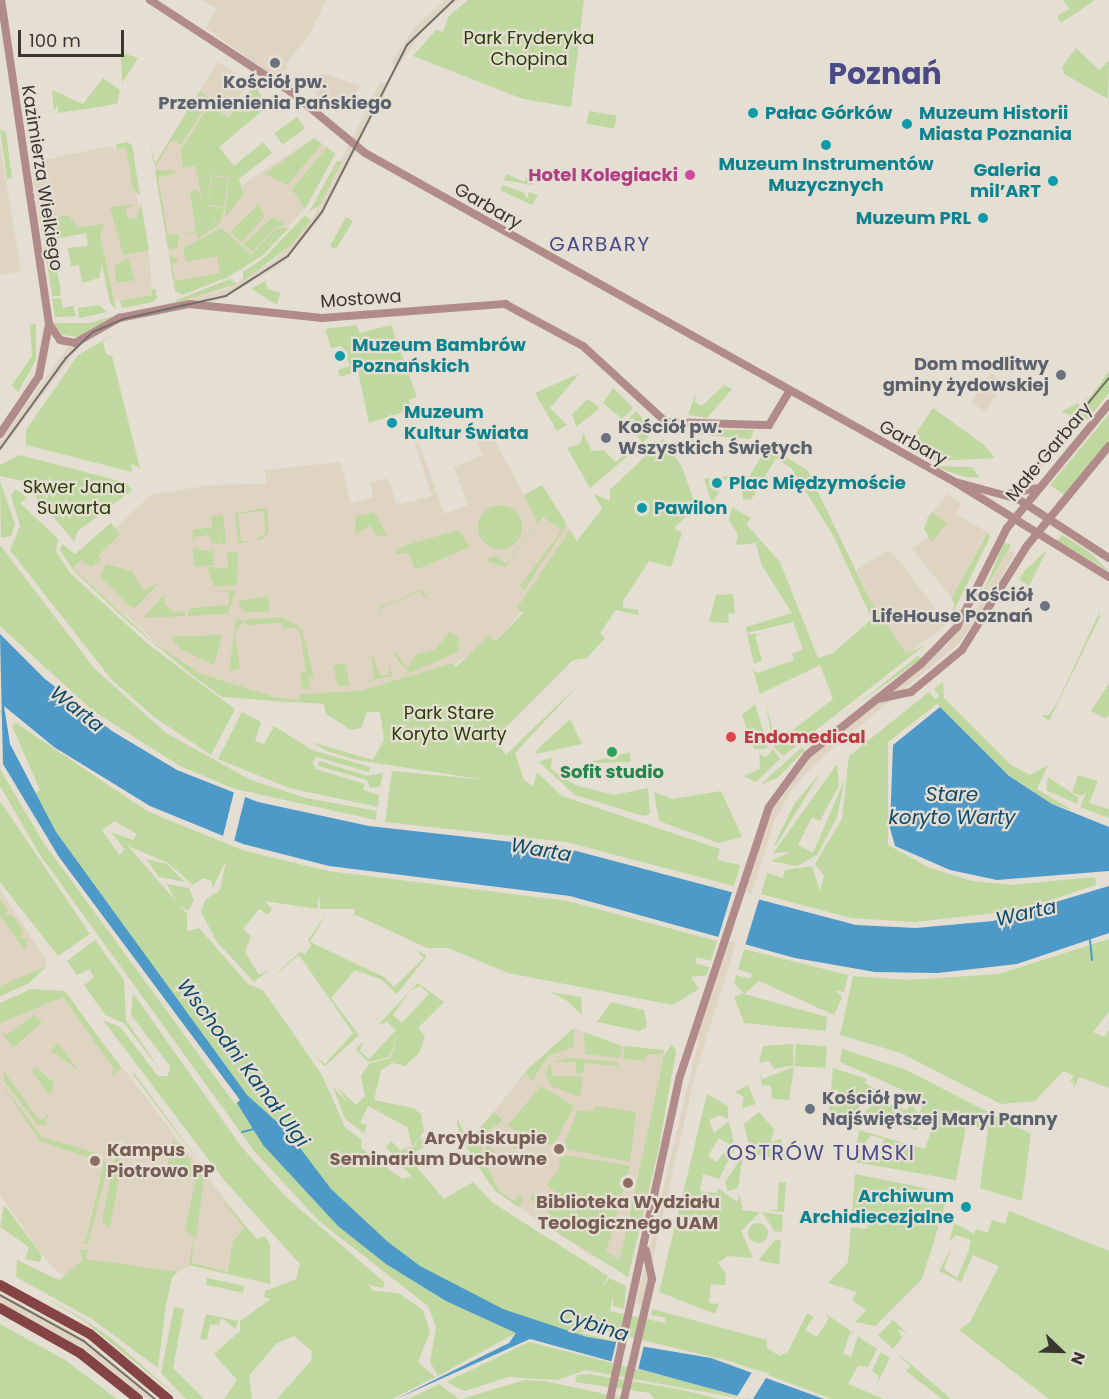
<!DOCTYPE html>
<meta charset="utf-8">
<style>
body{margin:0}
#map{position:relative;width:1109px;height:1399px;overflow:hidden;background:#e5ded3;font-family:Poppins,sans-serif}
div>[style]{position:absolute}
[style*='--x']{left:calc(var(--x)*1px);top:calc(var(--y)*1px);width:calc(var(--w)*1px);rotate:calc(var(--a)*1deg)}
.built>*{inset:0;background:#dfd3c2;transform-origin:0 0}
.green>*{inset:0;background:#bfd89f;transform-origin:0 0}
.round{border-radius:50%}
.water>*{inset:0;background:#4d99c8}
.pier>*{inset:0;background:#e5ded3;transform-origin:0 0}
.stream>*{height:2px;margin:-1px;padding:0 1px;transform-origin:1px;border-radius:1px;background:#4d99c8}
.minor>*{height:8px;margin:-4px;padding:0 4px;transform-origin:4px;border-radius:4px;background:#b18b8a}
.major>*{height:10px;margin:-5px;padding:0 5px;transform-origin:5px;border-radius:5px;background:#844446}
.tram>*{height:1.5px;margin:-0.75px;padding:0 0.75px;transform-origin:0.75px;border-radius:0.75px;background:#736f69}
.dots>*{width:16px;height:16px;translate:-50% -50%;box-sizing:border-box;border:3px solid #e5ded3;border-radius:50%}
span{translate:-50% -50%;white-space:nowrap;text-align:center;line-height:1.15;-webkit-text-stroke:4.5px #e5ded3;paint-order:stroke}
.park-label{font-size:18px;color:#2b3d07}
.worship-label{font-size:18px;color:#5b616d;font-weight:700}
.right{translate:-100% -50%;text-align:right}
.left{translate:0 -50%;text-align:left}
.culture-label{font-size:18px;color:#0d838f;font-weight:700}
.hotel-label{font-size:18px;color:#b23c85;font-weight:700}
.street-label{font-size:18px;color:#3a3733}
.health-label{font-size:18px;color:#be3a42;font-weight:700}
.leisure-label{font-size:18px;color:#27864d;font-weight:700}
.education-label{font-size:18px;color:#785e54;font-weight:700}
.neighbourhood-label{font-size:20px;color:#4a4a88;letter-spacing:1.5px}
.water-label{font-size:20px;color:#104b6c;font-style:italic}
.quarter-label{font-size:21px;color:#4a4a88;letter-spacing:1.5px}
.town-label{font-size:30px;color:#4a4a88;font-weight:700}
.north{position:absolute;left:1031px;top:1321px;width:60px;height:60px;-webkit-text-stroke:4px #e5ded3;paint-order:stroke;rotate:113deg;font-size:16px;font-weight:700;line-height:24px;text-align:center;color:#3a3733}
.north::after{content:'';display:block;margin:auto;width:21px;height:27px;background:#3a3733;clip-path:polygon(50% 0,100% 100%,50% 72%,0 100%)}
.scale{position:absolute;left:18px;top:30px;width:106px;height:27px;box-sizing:border-box;border:3px solid #3a3733;border-top:0;padding-left:8px;font-size:18px;line-height:21px;white-space:nowrap;color:#3a3733;-webkit-text-stroke:4px #e5ded3;paint-order:stroke}
</style>
<div id="map">
<div class="built">
<div style="clip-path:polygon(201px 0,326px 0,310px 34px,285px 65px,288px 68px,275px 77px,206px 28px,217px 8px)"></div>
<div style="clip-path:polygon(445px 0,458px 0,425px 27px,397px 69px,390px 65px,414px 28px)"></div>
<div style="clip-path:polygon(217px 62px,250px 81px,210px 144px,242px 185px,314px 138px,335px 154px,307px 205px,272px 245px,242px 269px,175px 291px,154px 165px)"></div>
<div style="clip-path:polygon(322px 73px,360px 86px,346px 112px,318px 97px,312px 86px)"></div>
<div style="clip-path:polygon(391px 81px,321px 218px,280px 266px,217px 301px,126px 320px,82px 341px,74px 339px,113px 316px,224px 290px,275px 260px,313px 217px,380px 83px)"></div>
<div style="clip-path:polygon(0 145px,21px 271px,0 275px)"></div>
<div style="clip-path:polygon(104px 147px,126px 148px,149px 255px,153px 302px,122px 308px,120px 299px,111px 300px,98px 230px,43px 239px,31px 163px)"></div>
<div style="clip-path:polygon(68px 347px,79px 347px,0 452px,0 442px)"></div>
<div style="left:990px;top:373px;width:17px;height:35px;rotate:33deg"></div>
<div style="clip-path:polygon(1081px 415px,1028px 486px,1020px 487px,1075px 417px)"></div>
<div style="clip-path:polygon(488px 428px,538px 522px,558px 510px,577px 542px,502px 635px,414px 688px,284px 703px,246px 697px,180px 663px,72px 568px,151px 495px,210px 485px,266px 484px,265px 470px,341px 462px,351px 503px,373px 497px,370px 483px,388px 478px,397px 505px,432px 496px,413px 438px,417px 437px,444px 514px,468px 505px,454px 467px,483px 455px,477px 442px)"></div>
<div style="clip-path:polygon(948px 494px,962px 503px,956px 514px,987px 532px,951px 597px,912px 549px,928px 537px,926px 519px)"></div>
<div style="clip-path:polygon(889px 550px,893px 555px,888px 560px,895px 556px,947px 624px,906px 655px,870px 600px,857px 569px)"></div>
<div style="clip-path:polygon(1008px 550px,1015px 553px,985px 608px,958px 644px,818px 761px,792px 789px,774px 822px,696px 1071px,642px 1305px,636px 1304px,699px 1039px,693px 1044px,770px 814px,813px 754px,946px 647px,980px 603px)"></div>
<div style="clip-path:polygon(0 890px,47px 961px,44px 969px,0 989px)"></div>
<div style="clip-path:polygon(52px 992px,69px 999px,259px 1243px,265px 1280px,193px 1264px,170px 1276px,145px 1270px,64px 1276px,50px 1265px,0 1195px,0 1015px)"></div>
<div style="clip-path:polygon(574px 1028px,609px 1044px,665px 1051px,657px 1119px,620px 1268px,590px 1255px,495px 1191px,467px 1145px,528px 1069px)"></div>
<div style="clip-path:polygon(0 1293px,83px 1338px,158px 1399px,147px 1399px,85px 1349px,0 1302px)"></div>
</div>
<div class="green">
<div style="clip-path:polygon(468px 0,584px 0,571px 107px,523px 99px,413px 56px,436px 30px,443px 32px,449px 16px)"></div>
<div style="clip-path:polygon(1063px 0,1095px 0,1061px 23px,1057px 16px,1070px 9px)"></div>
<div style="clip-path:polygon(1076px 48px,1099px 70px,1109px 61px,1108px 99px,1064px 74px,1062px 67px)"></div>
<div style="clip-path:polygon(122px 53px,138px 58px,122px 83px,121px 55px)"></div>
<div style="clip-path:polygon(103px 78px,120px 90px,117px 104px,58px 113px,58px 105px,54px 111px,52px 90px,83px 104px)"></div>
<div style="clip-path:polygon(255px 84px,267px 107px,219px 147px,234px 166px,263px 142px,272px 153px,239px 179px,243px 195px,225px 218px,229px 177px,211px 175px,208px 206px,225px 208px,219px 225px,204px 204px,195px 166px,183px 168px,181px 150px,209px 105px,228px 117px)"></div>
<div style="clip-path:polygon(200px 91px,211px 98px,181px 145px,172px 140px,157px 164px,154px 165px,149px 139px,155px 164px)"></div>
<div style="left:589px;top:111px;width:28px;height:13px;rotate:10deg"></div>
<div style="left:297px;top:117px;width:14px;height:28px;rotate:54deg"></div>
<div style="clip-path:polygon(0 129px,6px 132px,12px 178px,7px 179px)"></div>
<div style="clip-path:polygon(314px 138px,322px 144px,287px 185px,265px 174px)"></div>
<div style="clip-path:polygon(127px 142px,132px 145px,140px 196px,133px 189px,126px 148px,117px 149px,116px 144px)"></div>
<div style="clip-path:polygon(327px 147px,335px 154px,305px 209px,292px 189px)"></div>
<div style="clip-path:polygon(337px 161px,342px 161px,320px 205px,309px 212px)"></div>
<div style="clip-path:polygon(530px 169px,537px 171px,532px 185px,504px 180px,506px 174px,525px 182px)"></div>
<div style="clip-path:polygon(155px 170px,180px 171px,158px 178px,168px 235px,179px 234px,177px 248px,168px 249px)"></div>
<div style="left:212px;top:176px;width:16px;height:29px;rotate:7deg"></div>
<div style="clip-path:polygon(502px 185px,523px 192px,527px 199px,529px 192px,538px 195px,532px 205px,500px 190px)"></div>
<div style="clip-path:polygon(197px 190px,218px 226px,198px 238px,196px 233px,185px 233px,196px 231px,190px 191px)"></div>
<div style="clip-path:polygon(141px 203px,149px 250px,123px 255px,110px 207px,136px 204px,126px 208px,128px 219px,137px 217px)"></div>
<div style="clip-path:polygon(259px 204px,264px 217px,242px 242px,230px 232px)"></div>
<div style="clip-path:polygon(39px 214px,42px 220px,69px 215px,77px 228px,104px 224px,100px 236px,116px 309px,110px 303px,102px 264px,99px 278px,82px 283px,79px 265px,71px 266px,68px 248px,88px 246px,86px 233px,44px 241px)"></div>
<div style="clip-path:polygon(305px 215px,311px 220px,291px 245px,243px 281px,243px 272px,265px 257px)"></div>
<div style="clip-path:polygon(273px 217px,285px 225px,274px 228px,253px 252px,244px 244px)"></div>
<div style="clip-path:polygon(346px 217px,353px 221px,336px 249px,330px 246px)"></div>
<div style="clip-path:polygon(221px 228px,252px 255px,275px 229px,289px 228px,263px 255px,228px 277px,182px 295px,175px 291px,169px 255px,179px 259px,172px 265px,175px 281px,220px 273px,217px 256px,186px 262px,183px 248px)"></div>
<div style="left:53px;top:244px;width:52px;height:9px;rotate:81deg"></div>
<div style="clip-path:polygon(128px 257px,135px 280px,116px 283px,115px 266px)"></div>
<div style="clip-path:polygon(230px 279px,237px 284px,175px 303px,177px 300px)"></div>
<div style="clip-path:polygon(265px 281px,268px 289px,280px 293px,277px 305px,251px 289px)"></div>
<div style="clip-path:polygon(152px 289px,155px 289px,157px 298px,153px 302px,122px 308px,120px 301px,152px 295px)"></div>
<div style="clip-path:polygon(61px 298px,63px 308px,73px 306px,76px 316px,55px 317px,52px 299px)"></div>
<div style="clip-path:polygon(99px 305px,107px 312px,79px 318px,78px 308px)"></div>
<div style="clip-path:polygon(113px 316px,78px 337px,63px 335px,53px 323px,90px 323px)"></div>
<div style="clip-path:polygon(36px 324px,36px 360px,18px 392px,12px 385px,32px 356px,30px 325px)"></div>
<div style="clip-path:polygon(356px 325px,360px 333px,391px 325px,417px 397px,409px 400px,412px 409px,369px 423px,358px 371px,340px 377px,338px 370px,350px 366px,342px 346px,331px 348px,325px 329px)"></div>
<div style="clip-path:polygon(115px 334px,103px 342px,106px 354px,112px 356px,140px 468px,131px 464px,132px 472px,26px 445px,26px 430px,78px 355px)"></div>
<div style="clip-path:polygon(1109px 371px,1109px 393px,1087px 420px,1061px 412px,1078px 403px,1081px 409px,1088px 400px,1084px 396px,1089px 399px)"></div>
<div style="clip-path:polygon(580px 373px,550px 408px,567px 425px,557px 431px,535px 393px)"></div>
<div style="clip-path:polygon(724px 385px,732px 389px,707px 418px,688px 415px,696px 392px,695px 402px,702px 406px)"></div>
<div style="clip-path:polygon(613px 388px,633px 408px,622px 419px,603px 403px)"></div>
<div style="clip-path:polygon(588px 399px,600px 408px,576px 427px,572px 414px)"></div>
<div style="clip-path:polygon(933px 408px,984px 445px,995px 458px,935px 461px,912px 451px,920px 436px,916px 433px)"></div>
<div style="clip-path:polygon(636px 411px,653px 430px,643px 443px,625px 422px)"></div>
<div style="clip-path:polygon(1109px 414px,1109px 441px,1066px 496px,1050px 485px)"></div>
<div style="clip-path:polygon(689px 429px,753px 430px,754px 431px,750px 439px,693px 434px,697px 458px)"></div>
<div style="clip-path:polygon(583px 433px,592px 451px,603px 450px,616px 462px,635px 444px,641px 445px,590px 488px,567px 448px,580px 444px)"></div>
<div style="clip-path:polygon(663px 439px,682px 467px,696px 507px,674px 528px,682px 533px,671px 567px,649px 561px,623px 601px,623px 608px,639px 610px,638px 615px,616px 610px,600px 633px,605px 638px,587px 658px,573px 660px,494px 739px,506px 755px,581px 682px,515px 753px,524px 780px,533px 786px,537px 772px,562px 796px,720px 849px,717px 860px,740px 865px,734px 886px,566px 842px,385px 822px,392px 771px,486px 780px,356px 760px,327px 751px,311px 742px,373px 760px,384px 740px,380px 712px,367px 712px,361px 728px,351px 730px,326px 714px,324px 704px,222px 697px,192px 675px,127px 621px,73px 570px,60px 550px,62px 544px,75px 554px,111px 523px,120px 534px,98px 555px,101px 559px,91px 567px,81px 560px,73px 568px,152px 641px,199px 673px,273px 697px,300px 700px,300px 694px,360px 691px,453px 663px,456px 667px,490px 635px,495px 641px,502px 635px,523px 613px,517px 608px,570px 530px,577px 541px,602px 509px,594px 494px,610px 501px,610px 490px)"></div>
<div style="clip-path:polygon(768px 445px,808px 471px,870px 600px,906px 654px,925px 645px,783px 756px,774px 747px,765px 701px,776px 743px,833px 699px,820px 665px,760px 694px,753px 670px,758px 673px,794px 660px,792px 654px,803px 649px,793px 622px,747px 633px,746px 627px,792px 613px,761px 564px,756px 543px,736px 545px,738px 535px,729px 520px,732px 507px,751px 518px,746px 524px,780px 562px,818px 658px,833px 653px,872px 619px,834px 537px,792px 469px,776px 458px,751px 500px,743px 499px,742px 489px)"></div>
<div style="clip-path:polygon(20px 455px,127px 483px,132px 490px,78px 531px,74px 541px,22px 481px,0 476px,0 465px)"></div>
<div style="clip-path:polygon(933px 466px,972px 467px,980px 478px,962px 476px)"></div>
<div style="clip-path:polygon(728px 476px,714px 500px,711px 500px,704px 479px)"></div>
<div style="clip-path:polygon(0 481px,15px 524px,11px 536px,1px 538px)"></div>
<div style="clip-path:polygon(542px 485px,567px 525px,524px 590px,520px 586px,562px 530px,543px 517px,505px 567px,485px 560px,495px 556px,506px 564px,538px 523px,524px 495px)"></div>
<div style="clip-path:polygon(16px 489px,27px 498px,20px 503px,58px 539px,56px 551px,70px 573px,149px 645px,235px 709px,211px 755px,154px 717px,111px 679px,10px 550px,20px 526px,11px 495px)"></div>
<div class="round" style="left:478px;top:505px;width:44px;height:44px"></div>
<div style="clip-path:polygon(268px 508px,268px 534px,261px 540px,255px 540px,266px 533px,263px 511px,238px 514px,241px 541px,252px 542px,238px 543px,235px 513px)"></div>
<div style="clip-path:polygon(374px 512px,387px 535px,378px 536px,370px 526px,355px 534px,356px 516px)"></div>
<div style="clip-path:polygon(931px 512px,947px 523px,932px 542px,924px 529px)"></div>
<div style="clip-path:polygon(223px 515px,226px 544px,220px 544px,218px 520px,219px 544px,211px 543px,210px 535px,194px 537px,192px 542px,193px 530px,212px 527px,211px 516px)"></div>
<div style="clip-path:polygon(458px 530px,470px 547px,415px 570px,409px 553px,395px 554px,403px 546px)"></div>
<div style="clip-path:polygon(988px 532px,990px 537px,949px 621px,955px 604px,951px 598px)"></div>
<div style="clip-path:polygon(1062px 535px,1088px 551px,1109px 571px,1057px 541px)"></div>
<div style="clip-path:polygon(1004px 542px,1011px 545px,978px 603px,989px 579px)"></div>
<div style="clip-path:polygon(0 545px,94px 668px,166px 733px,251px 780px,306px 798px,377px 811px,376px 820px,235px 789px,180px 766px,93px 711px,0 626px)"></div>
<div style="clip-path:polygon(213px 546px,214px 565px,194px 566px,193px 548px,211px 552px)"></div>
<div style="clip-path:polygon(1047px 550px,1029px 586px,1019px 580px,1025px 570px)"></div>
<div style="clip-path:polygon(227px 552px,238px 552px,237px 585px,214px 586px,207px 568px,195px 567px,228px 568px)"></div>
<div style="clip-path:polygon(106px 564px,132px 571px,143px 590px,158px 584px,135px 608px,130px 607px,100px 577px)"></div>
<div style="clip-path:polygon(422px 589px,430px 603px,420px 591px,380px 609px,389px 637px,379px 608px)"></div>
<div style="clip-path:polygon(236px 590px,228px 614px,187px 616px,191px 608px,229px 605px,229px 593px,214px 591px)"></div>
<div style="clip-path:polygon(166px 593px,164px 604px,174px 612px,185px 611px,185px 616px,143px 618px)"></div>
<div style="clip-path:polygon(733px 594px,735px 613px,728px 614px,729px 623px,709px 622px,716px 595px)"></div>
<div style="clip-path:polygon(268px 596px,270px 611px,246px 612px,239px 606px,239px 601px)"></div>
<div style="clip-path:polygon(1099px 613px,1100px 617px,1049px 721px,1041px 715px,1049px 715px,1058px 701px)"></div>
<div style="clip-path:polygon(282px 617px,301px 628px,283px 628px,282px 623px,246px 625px,245px 620px)"></div>
<div style="clip-path:polygon(236px 620px,244px 620px,235px 633px,240px 669px,229px 671px)"></div>
<div style="clip-path:polygon(302px 629px,314px 677px,309px 678px,310px 689px,302px 689px,300px 673px,306px 672px,300px 631px,295px 631px)"></div>
<div style="clip-path:polygon(450px 632px,458px 637px,459px 651px,410px 673px,398px 661px,393px 649px,407px 668px,417px 654px,434px 650px)"></div>
<div style="clip-path:polygon(747px 634px,760px 634px,755px 636px,762px 660px,754px 664px)"></div>
<div style="clip-path:polygon(222px 635px,214px 665px,181px 649px,170px 637px)"></div>
<div style="clip-path:polygon(371px 652px,380px 676px,390px 674px,388px 662px,393px 676px,327px 689px,338px 687px,333px 666px,345px 663px,350px 685px,374px 679px)"></div>
<div style="clip-path:polygon(918px 656px,922px 658px,848px 711px,850px 710px)"></div>
<div style="clip-path:polygon(943px 682px,944px 698px,1011px 765px,1030px 775px,1048px 765px,1037px 789px,1072px 810px,1052px 804px,1009px 776px,937px 704px,888px 742px,888px 845px,930px 868px,973px 881px,1011px 885px,1095px 877px,1096px 885px,1021px 910px,915px 922px,851px 918px,761px 894px,767px 873px,783px 878px,785px 870px,812px 866px,820px 891px,824px 876px,815px 864px,842px 819px,849px 756px,929px 692px,935px 699px,939px 696px,934px 689px)"></div>
<div style="clip-path:polygon(1109px 683px,1109px 715px,1105px 718px,1091px 711px)"></div>
<div style="clip-path:polygon(755px 704px,768px 747px,764px 749px,754px 749px,742px 715px)"></div>
<div style="clip-path:polygon(evenodd,4px 706px,9px 743px,34px 794px,40px 790px,12px 726px,16px 723px,147px 811px,242px 850px,328px 871px,568px 901px,717px 941px,711px 961px,697px 957px,695px 963px,709px 967px,707px 975px,691px 977px,699px 989px,673px 1005px,508px 973px,448px 948px,427px 948px,354px 914px,355px 909px,320px 909px,319px 894px,317px 909px,264px 901px,272px 909px,268px 915px,259px 909px,243px 929px,251px 936px,245px 952px,259px 975px,271px 968px,254px 982px,217px 942px,201px 912px,205px 900px,220px 890px,226px 861px,212px 889px,212px 881px,203px 878px,193px 885px,168px 863px,128px 846px,187px 914px,187px 931px,199px 928px,248px 984px,263px 990px,322px 1075px,345px 1127px,362px 1140px,361px 1148px,402px 1179px,412px 1176px,389px 1155px,414px 1147px,420px 1137px,426px 1146px,407px 1156px,444px 1199px,473px 1182px,493px 1203px,608px 1276px,602px 1288px,609px 1278px,626px 1286px,624px 1309px,613px 1306px,613px 1296px,610px 1311px,665px 1323px,666px 1318px,651px 1315px,652px 1309px,767px 1340px,767px 1348px,780px 1356px,788px 1352px,807px 1313px,814px 1317px,805px 1330px,817px 1337px,829px 1318px,823px 1312px,855px 1334px,850px 1333px,843px 1354px,851px 1357px,858px 1336px,877px 1349px,868px 1367px,858px 1366px,848px 1384px,884px 1399px,832px 1399px,733px 1362px,605px 1331px,578px 1332px,610px 1340px,612px 1361px,516px 1333px,438px 1376px,430px 1362px,436px 1327px,428px 1306px,319px 1221px,254px 1151px,40px 855px,0 786px,0 769px,43px 842px,235px 1104px,240px 1100px,140px 966px,255px 1109px,63px 844px,17px 770px,0 711px,4px 706px,114px 821px,137px 834px,133px 840px,111px 832px,125px 850px,119px 855px,102px 830px,114px 821px)"></div>
<div style="clip-path:polygon(242px 712px,261px 722px,255px 741px,264px 744px,274px 726px,312px 750px,370px 767px,369px 772px,317px 757px,312px 762px,316px 769px,365px 784px,363px 790px,379px 795px,378px 807px,289px 788px,218px 759px)"></div>
<div style="clip-path:polygon(570px 719px,582px 744px,536px 754px,537px 750px)"></div>
<div style="clip-path:polygon(801px 748px,805px 750px,777px 778px,760px 785px)"></div>
<div style="clip-path:polygon(773px 749px,780px 759px,756px 782px,744px 776px,760px 769px,759px 754px,766px 757px)"></div>
<div style="clip-path:polygon(629px 752px,631px 762px,586px 763px,627px 753px)"></div>
<div style="clip-path:polygon(552px 757px,551px 769px,575px 785px,614px 795px,648px 788px,650px 814px,643px 816px,575px 795px,539px 762px)"></div>
<div style="clip-path:polygon(319px 761px,368px 776px,383px 773px,380px 787px,370px 788px,367px 780px,318px 766px)"></div>
<div style="clip-path:polygon(837px 764px,839px 785px,820px 821px,812px 817px,798px 845px,813px 853px,845px 779px,837px 817px,817px 855px,797px 866px,771px 861px,790px 852px,773px 853px)"></div>
<div style="clip-path:polygon(821px 772px,776px 845px,774px 845px,795px 803px)"></div>
<div style="clip-path:polygon(1078px 775px,1098px 781px,1089px 803px,1109px 809px,1109px 818px,1080px 807px,1088px 789px,1083px 796px,1072px 793px)"></div>
<div style="clip-path:polygon(1048px 777px,1079px 798px,1077px 804px,1046px 790px)"></div>
<div style="clip-path:polygon(721px 791px,742px 837px,719px 843px,659px 821px,654px 792px,672px 799px)"></div>
<div style="clip-path:polygon(0 801px,90px 934px,58px 956px,0 882px)"></div>
<div style="clip-path:polygon(146px 859px,167px 864px,185px 882px,159px 877px)"></div>
<div style="clip-path:polygon(167px 884px,189px 888px,194px 900px,188px 911px,177px 904px)"></div>
<div style="clip-path:polygon(0 899px,8px 910px,3px 915px,12px 915px,23px 930px,20px 939px,28px 937px,25px 951px,0 916px)"></div>
<div style="clip-path:polygon(328px 911px,310px 942px,384px 977px,394px 987px,424px 958px,415px 949px,427px 956px,397px 994px,382px 980px,355px 970px,331px 998px,359px 1035px,325px 1066px,311px 1052px,325px 1064px,353px 1033px,299px 955px,269px 980px,300px 952px,305px 954px,311px 946px,308px 940px)"></div>
<div style="clip-path:polygon(1109px 939px,1109px 1012px,1093px 1032px,1104px 1037px,1109px 1030px,1109px 1088px,1079px 1077px,1073px 1090px,1074px 1081px,1069px 1082px,1074px 1076px,1063px 1071px,1035px 1101px,1001px 1104px,901px 1053px,840px 1035px,853px 976px,907px 980px,999px 974px)"></div>
<div style="clip-path:polygon(95px 940px,124px 980px,126px 1020px,161px 1071px,124px 1023px,105px 1015px,84px 985px,94px 978px,90px 969px,77px 975px,67px 961px)"></div>
<div style="clip-path:polygon(744px 949px,848px 975px,844px 992px,835px 990px,842px 997px,834px 1015px,759px 981px,744px 994px,827px 1017px,826px 1031px,744px 1023px,734px 997px,744px 993px,734px 983px,736px 975px,750px 979px,752px 974px,738px 969px)"></div>
<div style="clip-path:polygon(47px 966px,28px 984px,0 996px,0 986px)"></div>
<div style="clip-path:polygon(418px 983px,444px 1002px,418px 1028px,425px 1037px,419px 1053px,405px 1066px,392px 1063px,381px 1070px,374px 1100px,413px 1108px,421px 1114px,424px 1131px,413px 1146px,393px 1154px,386px 1148px,391px 1141px,400px 1150px,412px 1146px,407px 1127px,368px 1106px,360px 1123px,367px 1125px,364px 1133px,345px 1119px,333px 1087px,349px 1104px,337px 1087px,356px 1105px,365px 1096px,361px 1076px,370px 1063px,390px 1058px,399px 1033px,389px 1057px,368px 1062px,356px 1049px,364px 1041px,360px 1051px,369px 1059px,396px 1030px,387px 1022px,378px 1025px,410px 991px,393px 1015px,402px 1023px,429px 994px,420px 986px,411px 990px)"></div>
<div style="clip-path:polygon(31px 989px,65px 991px,121px 1068px,110px 1076px,114px 1069px,63px 997px,0 1023px,0 1003px)"></div>
<div style="clip-path:polygon(550px 992px,581px 997px,582px 1015px,566px 1000px)"></div>
<div style="clip-path:polygon(133px 993px,240px 1145px,285px 1196px,385px 1283px,383px 1288px,368px 1285px,374px 1291px,398px 1293px,423px 1310px,430px 1332px,418px 1362px,435px 1377px,392px 1399px,277px 1399px,311px 1361px,312px 1351px,294px 1336px,277px 1343px,249px 1376px,252px 1399px,224px 1399px,237px 1380px,214px 1354px,240px 1331px,240px 1321px,271px 1299px,264px 1297px,265px 1291px,296px 1279px,300px 1264px,224px 1180px,103px 1020px,120px 1027px,158px 1076px,168px 1076px,170px 1066px,131px 1015px)"></div>
<div style="clip-path:polygon(611px 1002px,644px 1010px,647px 1027px,639px 1031px,597px 1022px)"></div>
<div style="clip-path:polygon(34px 1015px,42px 1022px,13px 1048px,1px 1031px,6px 1035px)"></div>
<div style="clip-path:polygon(574px 1028px,574px 1047px,548px 1056px,532px 1081px,525px 1073px,521px 1079px,532px 1084px,520px 1079px,528px 1069px)"></div>
<div style="clip-path:polygon(584px 1032px,622px 1046px,620px 1058px,585px 1054px)"></div>
<div style="clip-path:polygon(58px 1043px,78px 1070px,51px 1051px)"></div>
<div style="clip-path:polygon(672px 1044px,676px 1052px,658px 1152px,628px 1277px,541px 1222px,552px 1215px,529px 1199px,533px 1193px,553px 1209px,562px 1198px,547px 1185px,559px 1169px,560px 1154px,630px 1166px,606px 1252px,618px 1257px,605px 1256px,620px 1260px,664px 1056px)"></div>
<div style="clip-path:polygon(793px 1044px,794px 1065px,774px 1069px,769px 1061px,759px 1063px,763px 1046px)"></div>
<div style="left:796px;top:1044px;width:31px;height:22px;rotate:4deg"></div>
<div style="clip-path:polygon(625px 1046px,664px 1050px,663px 1054px,649px 1054px,644px 1060px,623px 1059px)"></div>
<div style="clip-path:polygon(842px 1049px,904px 1069px,1031px 1134px,1022px 1201px,980px 1188px,988px 1128px,966px 1126px,956px 1180px,855px 1162px,856px 1150px,864px 1151px,863px 1158px,877px 1160px,884px 1139px,871px 1135px,865px 1144px,857px 1143px,859px 1130px,925px 1149px,934px 1122px,921px 1118px,917px 1130px,873px 1117px,868px 1123px,854px 1124px,876px 1100px,907px 1110px,911px 1103px,919px 1115px,924px 1101px,911px 1097px,908px 1104px,900px 1103px,905px 1091px,840px 1062px)"></div>
<div style="clip-path:polygon(568px 1058px,618px 1062px,618px 1066px,585px 1063px,583px 1073px,576px 1073px,576px 1062px,552px 1062px)"></div>
<div style="clip-path:polygon(550px 1063px,553px 1076px,583px 1077px,580px 1097px,551px 1086px,545px 1072px)"></div>
<div style="clip-path:polygon(36px 1067px,54px 1083px,50px 1096px,32px 1072px)"></div>
<div style="clip-path:polygon(759px 1067px,762px 1079px,794px 1067px,789px 1100px,772px 1099px,771px 1086px,762px 1085px)"></div>
<div style="clip-path:polygon(833px 1068px,867px 1079px,865px 1083px,886px 1095px,870px 1099px,841px 1122px,828px 1122px)"></div>
<div style="clip-path:polygon(3px 1070px,36px 1116px,42px 1120px,49px 1114px,44px 1124px,55px 1118px,45px 1125px,37px 1124px,4px 1081px)"></div>
<div style="clip-path:polygon(132px 1073px,135px 1074px,208px 1174px,170px 1124px)"></div>
<div style="clip-path:polygon(0 1082px,42px 1137px,96px 1153px,95px 1160px,40px 1141px)"></div>
<div style="clip-path:polygon(748px 1085px,756px 1104px,742px 1108px,744px 1097px,735px 1092px)"></div>
<div style="clip-path:polygon(541px 1086px,574px 1106px,553px 1146px,507px 1126px)"></div>
<div style="clip-path:polygon(707px 1094px,728px 1106px,728px 1119px,720px 1115px,709px 1120px,714px 1133px,729px 1121px,735px 1149px,731px 1156px,725px 1151px,729px 1144px,719px 1138px,708px 1156px,717px 1162px,723px 1153px,730px 1157px,719px 1179px,703px 1174px,700px 1191px,717px 1193px,718px 1188px,737px 1202px,740px 1194px,742px 1210px,760px 1212px,741px 1231px,753px 1258px,727px 1256px,718px 1263px,726px 1275px,725px 1285px,711px 1284px,709px 1303px,719px 1304px,715px 1314px,659px 1292px)"></div>
<div style="clip-path:polygon(595px 1106px,636px 1112px,630px 1162px,562px 1148px,578px 1110px,593px 1112px)"></div>
<div style="clip-path:polygon(493px 1112px,503px 1120px,483px 1135px,481px 1153px,499px 1191px,514px 1201px,518px 1195px,523px 1199px,519px 1207px,495px 1191px,487px 1180px,464px 1143px,457px 1125px,457px 1118px,469px 1142px)"></div>
<div style="clip-path:polygon(759px 1112px,774px 1129px,771px 1142px,781px 1139px,787px 1163px,758px 1154px,755px 1161px,749px 1161px,755px 1148px,749px 1147px,744px 1124px)"></div>
<div style="clip-path:polygon(497px 1131px,517px 1138px,519px 1145px,515px 1149px,495px 1134px,488px 1143px,494px 1151px,486px 1154px,485px 1141px)"></div>
<div style="clip-path:polygon(173px 1138px,204px 1178px,196px 1238px,185px 1229px,196px 1178px,166px 1172px)"></div>
<div style="clip-path:polygon(100px 1154px,108px 1167px,88px 1244px,81px 1243px,86px 1241px,103px 1166px)"></div>
<div style="clip-path:polygon(743px 1155px,738px 1188px,728px 1191px,725px 1182px)"></div>
<div style="clip-path:polygon(115px 1157px,122px 1159px,110px 1228px,102px 1221px)"></div>
<div style="clip-path:polygon(855px 1174px,949px 1193px,922px 1279px,875px 1326px,855px 1322px,866px 1310px,852px 1300px,857px 1292px,828px 1283px,848px 1262px,851px 1227px,867px 1229px,869px 1212px,857px 1210px,851px 1223px)"></div>
<div style="clip-path:polygon(779px 1182px,786px 1182px,784px 1212px,763px 1210px,777px 1210px)"></div>
<div style="clip-path:polygon(210px 1186px,257px 1239px,265px 1236px,270px 1244px,270px 1284px,189px 1265px,193px 1240px,192px 1263px,228px 1272px,233px 1241px,244px 1228px)"></div>
<div style="clip-path:polygon(4px 1205px,42px 1255px,40px 1262px,25px 1259px,29px 1247px,0 1227px)"></div>
<div style="clip-path:polygon(1009px 1211px,1109px 1251px,1109px 1399px,1049px 1399px,959px 1330px,970px 1322px,999px 1266px,973px 1255px,961px 1282px,939px 1271px,951px 1248px,944px 1269px,957px 1278px,969px 1250px,971px 1240px,956px 1235px,949px 1242px,954px 1223px,974px 1234px,976px 1229px,988px 1233px,992px 1220px,1005px 1224px)"></div>
<div style="clip-path:polygon(762px 1212px,783px 1215px,782px 1232px,774px 1231px)"></div>
<div class="round" style="left:748px;top:1223px;width:20px;height:20px"></div>
<div style="clip-path:polygon(775px 1240px,781px 1240px,779px 1264px,758px 1261px)"></div>
<div style="clip-path:polygon(80px 1249px,88px 1250px,86px 1259px,178px 1272px,172px 1277px,166px 1305px,158px 1368px,92px 1319px,16px 1277px,17px 1260px,59px 1280px,83px 1260px)"></div>
<div style="left:207px;top:1278px;width:38px;height:7px;rotate:12deg"></div>
<div style="clip-path:polygon(44px 1297px,79px 1316px,111px 1338px,180px 1399px,83px 1320px)"></div>
<div style="clip-path:polygon(174px 1307px,184px 1309px,173px 1368px,204px 1399px,186px 1399px,161px 1373px)"></div>
<div style="clip-path:polygon(206px 1314px,238px 1321px,236px 1329px,221px 1318px,219px 1325px,210px 1324px,207px 1340px,200px 1339px)"></div>
<div style="clip-path:polygon(893px 1320px,907px 1333px,898px 1329px,902px 1338px,893px 1349px,878px 1335px)"></div>
<div style="clip-path:polygon(0 1324px,65px 1360px,117px 1399px,0 1399px)"></div>
<div style="clip-path:polygon(529px 1342px,697px 1384px,743px 1399px,585px 1370px,558px 1380px,508px 1377px,465px 1391px,446px 1382px)"></div>
<div style="clip-path:polygon(881px 1352px,890px 1358px,877px 1384px,879px 1376px,872px 1371px)"></div>
<div style="clip-path:polygon(899px 1356px,900px 1355px,951px 1399px,942px 1399px,906px 1371px,911px 1366px)"></div>
<div style="clip-path:polygon(589px 1374px,678px 1389px,720px 1399px,654px 1399px,650px 1393px,575px 1382px,577px 1375px)"></div>
<div style="clip-path:polygon(524px 1380px,544px 1381px,629px 1399px,462px 1399px)"></div>
<div style="clip-path:polygon(439px 1384px,459px 1399px,409px 1399px)"></div>
</div>
<div class="water">
<div style="clip-path:polygon(0 634px,45px 679px,112px 731px,177px 770px,258px 802px,369px 826px,565px 848px,856px 925px,916px 928px,993px 921px,1109px 886px,1109px 933px,1017px 964px,938px 973px,875px 972px,795px 958px,570px 896px,329px 866px,243px 844px,150px 806px,54px 747px,4px 706px,10px 744px,56px 832px,247px 1095px,288px 1132px,331px 1189px,388px 1242px,420px 1266px,503px 1309px,587px 1337px,711px 1358px,824px 1399px,749px 1399px,530px 1339px,396px 1399px,509px 1343px,516px 1333px,446px 1301px,386px 1264px,338px 1226px,263px 1145px,237px 1103px,240px 1100px,59px 857px,3px 764px)"></div>
<div style="clip-path:polygon(940px 707px,1009px 776px,1052px 804px,1109px 827px,1109px 871px,997px 880px,950px 870px,895px 846px,890px 828px,893px 745px)"></div>
</div>
<div class="pier">
<div style="left:234px;top:792px;width:12px;height:49px;rotate:14deg"></div>
<div style="left:733px;top:889px;width:28px;height:51px;rotate:17deg"></div>
<div style="clip-path:polygon(617px 1339px,645px 1341px,638px 1370px,611px 1363px)"></div>
<div style="clip-path:polygon(754px 1369px,769px 1373px,753px 1399px,736px 1398px)"></div>
</div>
<div class="stream">
<div style="--x:1090;--y:940;--w:20;--a:84"></div>
<div style="--x:242;--y:1132;--w:12;--a:-14"></div>
</div>
<div class="minor">
<div style="--x:150;--y:0;--w:168;--a:33.1"></div>
<div style="--x:291;--y:92;--w:96;--a:39.5"></div>
<div style="--x:365;--y:153;--w:676;--a:29.15"></div>
<div style="--x:955;--y:482;--w:181;--a:31.7"></div>
<div style="--x:49;--y:324;--w:19;--a:55"></div>
<div style="--x:60;--y:340;--w:15;--a:11"></div>
<div style="--x:75;--y:343;--w:51;--a:-29.6"></div>
<div style="--x:119;--y:318;--w:71;--a:-11.3"></div>
<div style="--x:189;--y:304;--w:134;--a:6"></div>
<div style="--x:322;--y:318;--w:184;--a:-4.4"></div>
<div style="--x:505;--y:304;--w:89;--a:28.3"></div>
<div style="--x:583;--y:346;--w:113;--a:42.5"></div>
<div style="--x:666;--y:422;--w:103;--a:1.7"></div>
<div style="--x:769;--y:425;--w:39;--a:-59"></div>
<div style="--x:0;--y:434;--w:70;--a:-56.1"></div>
<div style="--x:39;--y:376;--w:53;--a:-79.1"></div>
<div style="--x:49;--y:324;--w:328;--a:-98.4"></div>
<div style="--x:959;--y:483;--w:61;--a:15.2"></div>
<div style="--x:1018;--y:499;--w:108;--a:33"></div>
<div style="--x:1007;--y:494;--w:33;--a:-11"></div>
<div style="--x:878;--y:699;--w:34;--a:-12"></div>
<div style="--x:911;--y:692;--w:66;--a:-39.5"></div>
<div style="--x:962;--y:650;--w:121;--a:-58.1"></div>
<div style="--x:1026;--y:547;--w:131;--a:-50.6"></div>
<div style="--x:610;--y:1399;--w:330;--a:-77.8"></div>
<div style="--x:680;--y:1076;--w:283;--a:-71.7"></div>
<div style="--x:769;--y:807;--w:64;--a:-53.8"></div>
<div style="--x:807;--y:755;--w:146;--a:-38.6"></div>
<div style="--x:921;--y:664;--w:52;--a:-45.8"></div>
<div style="--x:957;--y:627;--w:111;--a:-63.2"></div>
<div style="--x:1007;--y:528;--w:161;--a:-50.6"></div>
<div style="--x:624;--y:1399;--w:123;--a:-76.9"></div>
<div style="--x:652;--y:1279;--w:29;--a:-102"></div>
</div>
<div class="major">
<div style="--x:0;--y:1285;--w:102;--a:28.6"></div>
<div style="--x:90;--y:1334;--w:102;--a:39.8"></div>
<div style="--x:0;--y:1308;--w:92;--a:29.4"></div>
<div style="--x:80;--y:1353;--w:74;--a:38.4"></div>
</div>
<div class="tram">
<div style="--x:0;--y:449;--w:112;--a:-54"></div>
<div style="--x:66;--y:358;--w:37;--a:-44"></div>
<div style="--x:93;--y:332;--w:33;--a:-23"></div>
<div style="--x:123;--y:319;--w:106;--a:-12.6"></div>
<div style="--x:226;--y:296;--w:74;--a:-32.8"></div>
<div style="--x:288;--y:256;--w:56;--a:-52.3"></div>
<div style="--x:322;--y:212;--w:187;--a:-63"></div>
<div style="--x:407;--y:45;--w:65;--a:-43.8"></div>
<div style="--x:1036;--y:466;--w:114;--a:-50.3"></div>
<div style="--x:0;--y:1295;--w:96;--a:28.7"></div>
<div style="--x:84;--y:1341;--w:92;--a:39.2"></div>
</div>
<div class="dots">
<div style="left:275px;top:63px;background:#6b7280"></div>
<div style="left:753px;top:113px;background:#0f9aa8"></div>
<div style="left:907px;top:124px;background:#0f9aa8"></div>
<div style="left:826px;top:145px;background:#0f9aa8"></div>
<div style="left:690px;top:175px;background:#d1479c"></div>
<div style="left:1053px;top:181px;background:#0f9aa8"></div>
<div style="left:983px;top:218px;background:#0f9aa8"></div>
<div style="left:340px;top:356px;background:#0f9aa8"></div>
<div style="left:1061px;top:375px;background:#6b7280"></div>
<div style="left:392px;top:423px;background:#0f9aa8"></div>
<div style="left:606px;top:438px;background:#6b7280"></div>
<div style="left:717px;top:483px;background:#0f9aa8"></div>
<div style="left:642px;top:508px;background:#0f9aa8"></div>
<div style="left:1045px;top:606px;background:#6b7280"></div>
<div style="left:731px;top:737px;background:#e0444e"></div>
<div style="left:612px;top:752px;background:#2e9e5b"></div>
<div style="left:810px;top:1109px;background:#6b7280"></div>
<div style="left:559px;top:1149px;background:#8d6e63"></div>
<div style="left:95px;top:1161px;background:#8d6e63"></div>
<div style="left:628px;top:1183px;background:#8d6e63"></div>
<div style="left:966px;top:1207px;background:#0f9aa8"></div>
</div>
<div class="park-label">
<span style="left:529px;top:49px">Park Fryderyka<br>Chopina</span>
<span style="left:74px;top:498px">Skwer Jana<br>Suwarta</span>
<span style="left:449px;top:724px">Park Stare<br>Koryto Warty</span>
</div>
<div class="worship-label">
<span style="left:275px;top:93px">Kościół pw.<br>Przemienienia Pańskiego</span>
<span class="right" style="left:1049px;top:375px">Dom modlitwy<br>gminy żydowskiej</span>
<span class="left" style="left:618px;top:438px">Kościół pw.<br>Wszystkich Świętych</span>
<span class="right" style="left:1033px;top:606px">Kościół<br>LifeHouse Poznań</span>
<span class="left" style="left:822px;top:1109px">Kościół pw.<br>Najświętszej Maryi Panny</span>
</div>
<div class="culture-label">
<span class="left" style="left:765px;top:113px">Pałac Górków</span>
<span class="left" style="left:919px;top:124px">Muzeum Historii<br>Miasta Poznania</span>
<span style="left:826px;top:175px">Muzeum Instrumentów<br>Muzycznych</span>
<span class="right" style="left:1041px;top:181px">Galeria<br>mil’ART</span>
<span class="right" style="left:971px;top:218px">Muzeum PRL</span>
<span class="left" style="left:352px;top:356px">Muzeum Bambrów<br>Poznańskich</span>
<span class="left" style="left:404px;top:423px">Muzeum<br>Kultur Świata</span>
<span class="left" style="left:729px;top:483px">Plac Międzymoście</span>
<span class="left" style="left:654px;top:508px">Pawilon</span>
<span class="right" style="left:954px;top:1207px">Archiwum<br>Archidiecezjalne</span>
</div>
<div class="hotel-label">
<span class="right" style="left:678px;top:175px">Hotel Kolegiacki</span>
</div>
<div class="street-label">
<span style="left:42px;top:178px;rotate:81deg">Kazimierza Wielkiego</span>
<span style="left:488px;top:206px;rotate:30deg">Garbary</span>
<span style="left:361px;top:299px;rotate:-4deg">Mostowa</span>
<span style="left:913px;top:443px;rotate:29deg">Garbary</span>
<span style="left:1049px;top:452px;rotate:-50deg">Małe Garbary</span>
</div>
<div class="health-label">
<span class="left" style="left:744px;top:737px">Endomedical</span>
</div>
<div class="leisure-label">
<span style="left:612px;top:772px">Sofit studio</span>
</div>
<div class="education-label">
<span class="right" style="left:547px;top:1149px">Arcybiskupie<br>Seminarium Duchowne</span>
<span class="left" style="left:107px;top:1161px">Kampus<br>Piotrowo PP</span>
<span style="left:628px;top:1213px">Biblioteka Wydziału<br>Teologicznego UAM</span>
</div>
<div class="neighbourhood-label">
<span style="left:600px;top:244px">GARBARY</span>
</div>
<div class="water-label">
<span style="left:77px;top:709px;rotate:38deg">Warta</span>
<span style="left:952px;top:806px">Stare<br>koryto Warty</span>
<span style="left:541px;top:850px;rotate:10deg">Warta</span>
<span style="left:1026px;top:913px;rotate:-13deg">Warta</span>
<span style="left:243px;top:1063px;rotate:53deg">Wschodni Kanał Ulgi</span>
<span style="left:594px;top:1325px;rotate:17deg">Cybina</span>
</div>
<div class="quarter-label">
<span style="left:821px;top:1153px">OSTRÓW TUMSKI</span>
</div>
<div class="town-label">
<span style="left:885px;top:74px">Poznań</span>
</div>
<div class="north">N</div>
<div class="scale">100 m</div>
</div>
